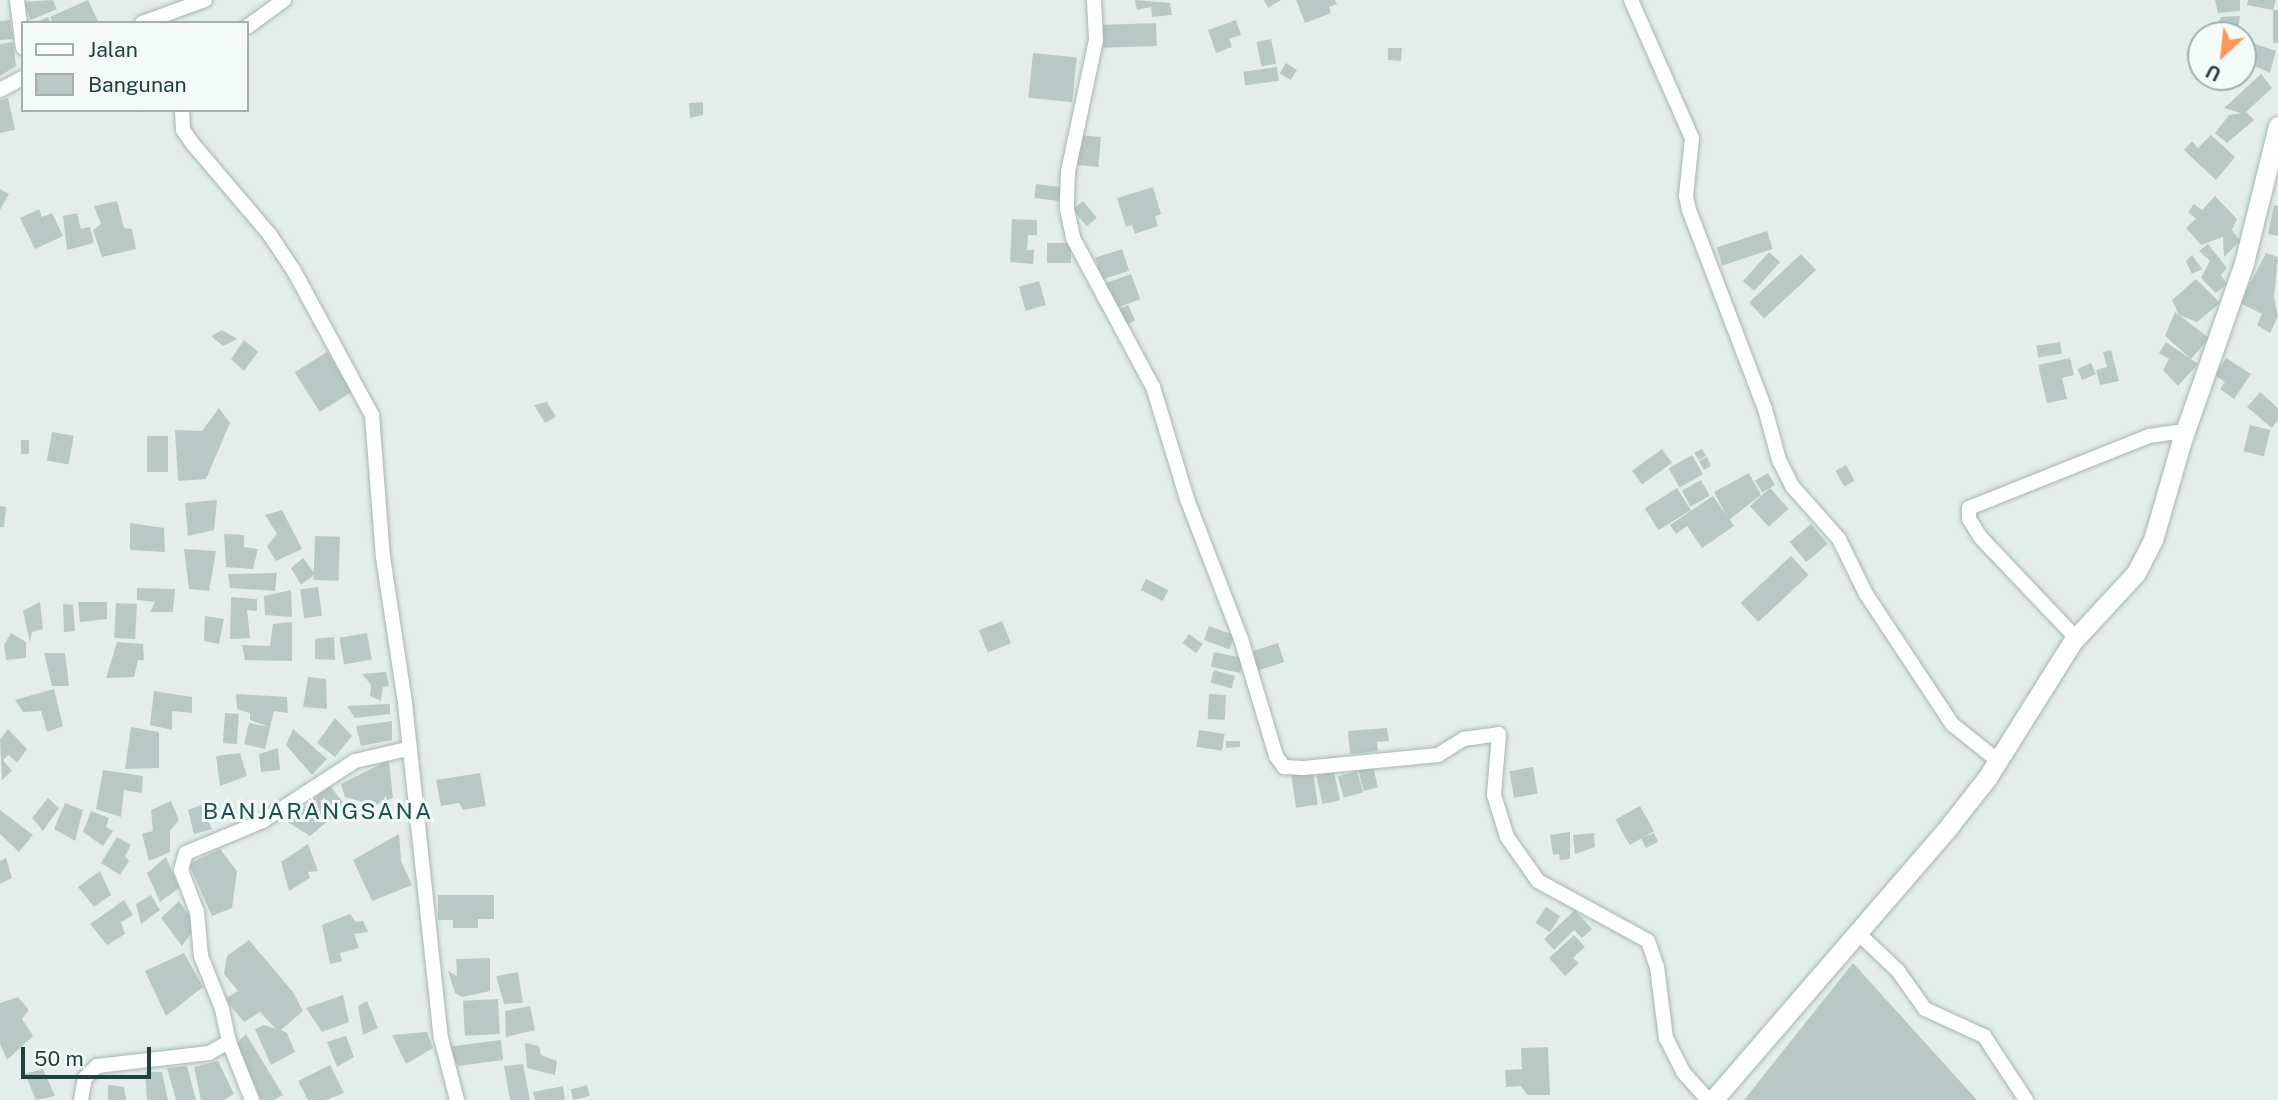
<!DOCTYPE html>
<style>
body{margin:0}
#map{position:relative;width:2278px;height:1100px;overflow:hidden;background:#e3eeeb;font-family:"Public Sans",sans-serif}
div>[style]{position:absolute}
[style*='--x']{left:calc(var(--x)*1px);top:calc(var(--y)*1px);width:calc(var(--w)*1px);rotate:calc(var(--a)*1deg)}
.building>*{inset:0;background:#b8c9c5;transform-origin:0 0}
.roads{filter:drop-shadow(0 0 2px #a5b7b4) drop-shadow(0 0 2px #a5b7b4)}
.street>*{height:14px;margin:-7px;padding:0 7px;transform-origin:7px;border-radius:7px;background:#fff}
.secondary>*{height:19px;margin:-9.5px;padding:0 9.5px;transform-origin:9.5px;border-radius:9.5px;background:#fff}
span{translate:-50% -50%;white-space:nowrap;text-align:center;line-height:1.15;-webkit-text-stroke:6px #f4faf8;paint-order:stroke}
.quarter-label{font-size:23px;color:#1b5550;letter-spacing:2px}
.legend{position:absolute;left:21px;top:21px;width:228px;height:91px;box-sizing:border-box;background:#f4faf8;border:2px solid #a0b0ae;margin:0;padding:9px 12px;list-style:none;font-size:21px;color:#21413e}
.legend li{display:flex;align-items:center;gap:14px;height:35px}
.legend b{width:35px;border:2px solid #a0b0ae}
.north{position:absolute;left:2187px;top:21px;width:70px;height:70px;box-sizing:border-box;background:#f4faf8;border:2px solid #a0b0ae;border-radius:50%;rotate:207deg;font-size:19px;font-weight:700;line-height:28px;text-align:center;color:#21413e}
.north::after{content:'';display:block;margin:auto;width:24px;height:32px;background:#fc9853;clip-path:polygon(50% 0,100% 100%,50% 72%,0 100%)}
.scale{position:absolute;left:21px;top:1047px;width:130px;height:32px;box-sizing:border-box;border:4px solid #21413e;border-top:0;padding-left:9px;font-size:21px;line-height:24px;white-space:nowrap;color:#21413e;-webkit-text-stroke:5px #f4faf8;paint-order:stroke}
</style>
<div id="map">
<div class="building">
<div style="clip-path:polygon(53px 0,57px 9px,31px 20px,23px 2px)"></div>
<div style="clip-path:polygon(88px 0,99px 23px,53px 23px,50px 17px)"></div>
<div style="clip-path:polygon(1135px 0,1170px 3px,1172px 15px,1152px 17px,1151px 7px,1137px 10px)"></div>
<div style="clip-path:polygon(1264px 0,1281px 0,1268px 8px)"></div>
<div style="clip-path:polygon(1296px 0,1335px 0,1337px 4px,1329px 7px,1331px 13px,1305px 23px)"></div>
<div style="clip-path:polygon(2215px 0,2240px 0,2240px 11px,2218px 13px)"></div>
<div style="clip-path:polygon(2248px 0,2276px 0,2273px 10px,2247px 5px)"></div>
<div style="left:2273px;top:10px;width:5px;height:33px"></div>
<div style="clip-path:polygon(2240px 16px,2237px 35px,2222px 35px,2217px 25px,2221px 17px)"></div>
<div style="clip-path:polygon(48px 17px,51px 23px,34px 23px)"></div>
<div style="clip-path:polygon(10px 20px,13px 39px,0 40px,0 21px)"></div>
<div style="clip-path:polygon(1236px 20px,1241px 35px,1229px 39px,1232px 47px,1216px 53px,1208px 30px)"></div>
<div style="left:1156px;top:23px;width:23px;height:54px;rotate:88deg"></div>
<div style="left:1271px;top:39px;width:25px;height:15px;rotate:78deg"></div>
<div style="clip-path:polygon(2246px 41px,2276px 51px,2270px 73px,2243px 61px)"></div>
<div style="clip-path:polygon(13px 42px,16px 66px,0 76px,0 44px)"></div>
<div style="clip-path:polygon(1388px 48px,1402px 48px,1401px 61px,1388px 60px)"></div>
<div style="left:1033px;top:53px;width:44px;height:45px;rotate:6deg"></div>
<div style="left:1286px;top:63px;width:13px;height:12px;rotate:32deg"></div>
<div style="left:1277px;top:67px;width:14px;height:34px;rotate:82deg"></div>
<div style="clip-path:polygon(2261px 74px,2272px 88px,2246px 112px,2254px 120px,2227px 143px,2215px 133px,2229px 115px,2241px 113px,2224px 108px)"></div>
<div style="clip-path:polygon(8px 98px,15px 130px,0 133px,0 100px)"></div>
<div style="clip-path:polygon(703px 102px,703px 115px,690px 118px,689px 103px)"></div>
<div style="left:1078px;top:135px;width:23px;height:30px;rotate:5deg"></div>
<div style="clip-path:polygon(2211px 135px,2235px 157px,2216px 180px,2184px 150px,2192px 141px,2198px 148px)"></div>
<div style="left:1036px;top:184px;width:25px;height:14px;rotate:7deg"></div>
<div style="clip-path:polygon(1153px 187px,1161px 214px,1155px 216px,1158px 226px,1135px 234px,1132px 225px,1126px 227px,1117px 198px)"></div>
<div style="clip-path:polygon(0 189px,9px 194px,0 210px)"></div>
<div style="clip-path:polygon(2215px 196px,2237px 219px,2232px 230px,2240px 241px,2224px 257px,2223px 237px,2201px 245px,2186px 228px,2196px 219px,2188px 212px,2194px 204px,2202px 210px)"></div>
<div style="clip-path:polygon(117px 201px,124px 228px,132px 229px,136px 249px,102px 257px,93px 230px,101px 224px,94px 206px)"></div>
<div style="left:1083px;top:201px;width:22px;height:13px;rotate:51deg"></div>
<div style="clip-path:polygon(2274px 205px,2278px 206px,2278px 236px,2268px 234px)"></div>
<div style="clip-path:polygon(39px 209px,42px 217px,52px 213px,63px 236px,35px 249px,20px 218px)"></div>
<div style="clip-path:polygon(77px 213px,81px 229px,90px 227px,94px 243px,67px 250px,63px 216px)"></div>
<div style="clip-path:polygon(1012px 219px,1037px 220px,1037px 235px,1028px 235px,1027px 250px,1034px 250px,1033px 264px,1010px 262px)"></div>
<div style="left:1767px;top:231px;width:19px;height:53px;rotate:72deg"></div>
<div style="left:1047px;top:243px;width:24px;height:20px"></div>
<div style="clip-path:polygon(2208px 244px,2227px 268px,2221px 275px,2227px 284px,2216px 293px,2201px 278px,2210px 261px,2199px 251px)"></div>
<div style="left:1122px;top:249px;width:23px;height:28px;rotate:72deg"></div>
<div style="left:1769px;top:252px;width:15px;height:39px;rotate:42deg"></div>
<div style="clip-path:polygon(2266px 253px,2278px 257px,2274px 297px,2278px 316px,2270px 333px,2257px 325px,2262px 314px,2240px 303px)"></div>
<div style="left:1801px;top:254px;width:22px;height:71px;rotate:47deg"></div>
<div style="clip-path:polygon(2192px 255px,2202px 269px,2192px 274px,2186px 261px)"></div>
<div style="left:1131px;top:274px;width:27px;height:28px;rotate:70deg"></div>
<div style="clip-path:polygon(2196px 279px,2220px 303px,2197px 322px,2179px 315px,2172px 300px)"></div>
<div style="left:1039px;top:281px;width:25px;height:21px;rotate:74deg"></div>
<div style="left:1128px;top:305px;width:17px;height:11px;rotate:65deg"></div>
<div style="clip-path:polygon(2175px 312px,2209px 338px,2191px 359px,2165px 336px)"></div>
<div style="clip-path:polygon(222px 330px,237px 339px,223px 346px,211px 336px)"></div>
<div style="clip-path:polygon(244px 340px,258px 352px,244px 371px,231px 359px)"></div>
<div style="left:2060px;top:342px;width:12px;height:24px;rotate:81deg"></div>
<div style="clip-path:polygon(2166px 342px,2198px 364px,2178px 386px,2163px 370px,2169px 359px,2159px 353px)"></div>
<div style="clip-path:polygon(2111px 350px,2119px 381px,2100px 385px,2096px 370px,2107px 367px,2103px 352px)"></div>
<div style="left:327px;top:352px;width:47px;height:38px;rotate:58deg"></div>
<div style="clip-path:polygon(2070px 358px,2074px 375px,2062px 378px,2067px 399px,2047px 403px,2038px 365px)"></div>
<div style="clip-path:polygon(2226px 358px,2251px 374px,2234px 399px,2220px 389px,2225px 382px,2215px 375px)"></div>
<div style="left:2091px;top:363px;width:12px;height:15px;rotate:66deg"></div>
<div style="clip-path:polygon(2260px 392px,2278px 408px,2278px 420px,2272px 428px,2247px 407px)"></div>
<div style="clip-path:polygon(547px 402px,556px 417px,545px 423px,534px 405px)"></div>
<div style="clip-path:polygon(219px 408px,230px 423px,206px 479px,178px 481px,175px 430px,202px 431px)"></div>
<div style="left:2250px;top:425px;width:21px;height:27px;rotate:14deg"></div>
<div style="left:52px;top:432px;width:22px;height:29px;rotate:10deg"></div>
<div style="left:147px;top:436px;width:21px;height:36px"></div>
<div style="left:21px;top:440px;width:8px;height:14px"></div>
<div style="left:1662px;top:449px;width:17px;height:37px;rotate:54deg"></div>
<div style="clip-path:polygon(1702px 449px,1706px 456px,1699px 460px,1694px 453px)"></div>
<div style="left:1692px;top:455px;width:22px;height:27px;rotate:60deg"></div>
<div style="clip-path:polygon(1707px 457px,1711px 466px,1704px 470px,1699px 461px)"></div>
<div style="left:1846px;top:465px;width:18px;height:12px;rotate:61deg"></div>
<div style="clip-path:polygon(1749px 473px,1761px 495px,1729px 520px,1714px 492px)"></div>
<div style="left:1768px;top:473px;width:14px;height:15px;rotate:60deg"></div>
<div style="left:1701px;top:480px;width:18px;height:22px;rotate:61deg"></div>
<div style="left:1677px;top:488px;width:26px;height:38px;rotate:58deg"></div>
<div style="left:1770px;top:488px;width:28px;height:27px;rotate:48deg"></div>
<div style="clip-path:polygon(1713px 496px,1734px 526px,1702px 548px,1687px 526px,1676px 534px,1670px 525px)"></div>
<div style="clip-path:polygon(217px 500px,214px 530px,188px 536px,185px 503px)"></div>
<div style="clip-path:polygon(0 506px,6px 507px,4px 527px,0 527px)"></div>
<div style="clip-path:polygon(282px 510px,302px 549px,276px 561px,267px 546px,277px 534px,265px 515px)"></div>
<div style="clip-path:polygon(130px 523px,164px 528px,165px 552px,130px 550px)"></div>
<div style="left:1811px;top:524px;width:26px;height:28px;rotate:50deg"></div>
<div style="clip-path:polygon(224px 534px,244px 535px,244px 547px,258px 549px,253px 569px,226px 567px)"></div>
<div style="left:315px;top:536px;width:25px;height:44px;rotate:2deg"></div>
<div style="clip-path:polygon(184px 549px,216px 551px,209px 591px,189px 589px)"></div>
<div style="left:1791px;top:556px;width:26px;height:69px;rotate:47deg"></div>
<div style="clip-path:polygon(303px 558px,315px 574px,301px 585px,291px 568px)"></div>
<div style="clip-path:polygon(277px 573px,275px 591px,230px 588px,228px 574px)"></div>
<div style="left:1146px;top:579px;width:25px;height:12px;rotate:27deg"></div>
<div style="left:318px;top:587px;width:29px;height:18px;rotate:82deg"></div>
<div style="clip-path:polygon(137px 588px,175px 589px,173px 612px,150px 612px,155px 602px,137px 600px)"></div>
<div style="clip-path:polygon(291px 590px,292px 617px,265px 615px,264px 596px)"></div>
<div style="clip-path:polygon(231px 597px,257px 599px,257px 611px,247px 610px,250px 638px,230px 639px)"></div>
<div style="clip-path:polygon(40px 602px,43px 629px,32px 632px,30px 642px,23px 611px)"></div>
<div style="clip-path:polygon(78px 602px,107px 602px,107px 619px,80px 622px)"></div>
<div style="left:116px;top:603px;width:21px;height:35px;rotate:3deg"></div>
<div style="clip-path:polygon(63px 604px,73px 605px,75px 631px,64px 632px)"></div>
<div style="clip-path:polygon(205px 616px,224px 619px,219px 644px,204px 641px)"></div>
<div style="left:1002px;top:621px;width:24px;height:25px;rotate:68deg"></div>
<div style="clip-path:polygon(292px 622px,292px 661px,245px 660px,242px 645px,270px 646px,273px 624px)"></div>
<div style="left:1209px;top:626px;width:27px;height:15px;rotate:20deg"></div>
<div style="clip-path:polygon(11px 633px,26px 642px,26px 658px,6px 660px,4px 645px)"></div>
<div style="left:367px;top:633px;width:27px;height:28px;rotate:80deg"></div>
<div style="left:1189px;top:634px;width:17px;height:11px;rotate:36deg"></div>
<div style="clip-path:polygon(334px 637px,335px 660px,315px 659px,315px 639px)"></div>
<div style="clip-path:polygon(117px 642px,143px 644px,144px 660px,138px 660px,134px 677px,106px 678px)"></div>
<div style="left:1278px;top:643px;width:20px;height:27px;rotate:72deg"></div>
<div style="left:1214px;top:652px;width:30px;height:15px;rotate:12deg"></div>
<div style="clip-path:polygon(44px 653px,65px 653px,69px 686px,52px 686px)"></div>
<div style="left:1214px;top:670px;width:22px;height:13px;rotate:16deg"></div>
<div style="clip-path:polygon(386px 672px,389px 686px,383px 687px,381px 701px,370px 696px,371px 685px,362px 674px)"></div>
<div style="clip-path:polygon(308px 677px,326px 679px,327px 709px,303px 707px)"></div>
<div style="clip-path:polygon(54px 689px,63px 726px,47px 732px,41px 711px,23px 712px,15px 700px)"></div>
<div style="clip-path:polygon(154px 691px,192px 697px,192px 713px,172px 711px,172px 730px,150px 725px)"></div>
<div style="clip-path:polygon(236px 694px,287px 697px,288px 713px,274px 711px,265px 749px,244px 744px,249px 723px,269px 727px,250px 720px,250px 713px,237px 709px)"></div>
<div style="left:1209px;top:694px;width:17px;height:25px;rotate:3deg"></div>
<div style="clip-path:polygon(390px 704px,390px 714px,355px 718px,347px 706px)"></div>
<div style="left:225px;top:713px;width:14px;height:30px;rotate:4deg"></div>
<div style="clip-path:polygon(335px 718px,352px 736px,335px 757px,317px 743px)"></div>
<div style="clip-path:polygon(392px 721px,392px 740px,361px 746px,356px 726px)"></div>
<div style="clip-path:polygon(131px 727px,159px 732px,159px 768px,125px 769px)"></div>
<div style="clip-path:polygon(1387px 728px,1389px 741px,1377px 742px,1378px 751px,1350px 754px,1348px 731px)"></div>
<div style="clip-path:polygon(8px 729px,27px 749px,17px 763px,9px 755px,3px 760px,12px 771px,2px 780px,0 740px)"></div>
<div style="clip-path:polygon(293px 729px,327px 759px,312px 775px,286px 745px)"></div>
<div style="left:1199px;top:730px;width:26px;height:17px;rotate:9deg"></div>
<div style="clip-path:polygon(1226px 741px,1240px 741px,1240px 747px,1226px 748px)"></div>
<div style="clip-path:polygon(278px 748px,280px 770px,261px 772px,259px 754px)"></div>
<div style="clip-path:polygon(240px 753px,247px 776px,220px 786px,216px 756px)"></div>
<div style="clip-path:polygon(389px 760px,393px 798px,375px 805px,345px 797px,341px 784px)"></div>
<div style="left:1373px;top:767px;width:21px;height:15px;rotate:76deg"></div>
<div style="left:1533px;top:767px;width:27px;height:24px;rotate:80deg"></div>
<div style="clip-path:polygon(103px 770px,143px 776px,142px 793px,124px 790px,121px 817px,96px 809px)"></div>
<div style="left:1313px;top:771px;width:34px;height:22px;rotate:82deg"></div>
<div style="left:1357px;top:771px;width:22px;height:20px;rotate:74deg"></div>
<div style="left:1334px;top:772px;width:29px;height:18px;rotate:78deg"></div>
<div style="clip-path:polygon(480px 773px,486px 806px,463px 810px,459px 803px,441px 806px,436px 780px)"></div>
<div style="clip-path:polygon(330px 786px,346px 806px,310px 836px,286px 821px)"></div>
<div style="clip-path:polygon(48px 798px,59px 808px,43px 831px,32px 818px)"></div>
<div style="clip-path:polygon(171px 801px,179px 820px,170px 831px,170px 852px,149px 861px,142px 834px,153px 831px,151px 810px)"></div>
<div style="clip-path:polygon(65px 803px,83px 810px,75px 841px,54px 829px)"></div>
<div style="clip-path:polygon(201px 805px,212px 829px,194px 834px,188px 810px)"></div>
<div style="left:1640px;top:806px;width:29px;height:28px;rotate:61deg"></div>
<div style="clip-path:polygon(0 810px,33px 835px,19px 852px,0 834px)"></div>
<div style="clip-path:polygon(91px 811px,109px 818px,106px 827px,113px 831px,103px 846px,83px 832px)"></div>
<div style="clip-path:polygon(1570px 832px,1570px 859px,1560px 860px,1559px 854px,1553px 855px,1550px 835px)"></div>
<div style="clip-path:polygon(1594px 833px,1595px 847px,1575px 854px,1573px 835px)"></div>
<div style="clip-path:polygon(1654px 833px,1658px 842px,1646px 848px,1641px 838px)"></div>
<div style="clip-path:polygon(399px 834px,401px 861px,412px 885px,372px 901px,353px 860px)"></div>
<div style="clip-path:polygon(117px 837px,131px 845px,125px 856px,129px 861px,120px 875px,101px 863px)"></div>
<div style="clip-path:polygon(308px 844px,318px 871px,308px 872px,310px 878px,289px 891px,281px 862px)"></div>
<div style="clip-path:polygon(220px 849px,237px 871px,232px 908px,212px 916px,189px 864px)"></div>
<div style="clip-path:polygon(166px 857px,179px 888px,160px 902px,147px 873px)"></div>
<div style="clip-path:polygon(6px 858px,12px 878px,0 884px,0 861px)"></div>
<div style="clip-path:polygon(100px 871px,111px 895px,94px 907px,78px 887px)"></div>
<div style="clip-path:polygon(151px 895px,160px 910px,141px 924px,136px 904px)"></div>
<div style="clip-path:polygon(438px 895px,494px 895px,494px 919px,478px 919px,478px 928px,453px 928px,453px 920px,438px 920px)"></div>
<div style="clip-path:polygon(124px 900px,133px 915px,121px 922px,125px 934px,107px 945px,90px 924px)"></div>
<div style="clip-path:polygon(179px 901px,196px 926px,182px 946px,161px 918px)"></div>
<div style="left:1546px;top:907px;width:17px;height:19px;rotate:33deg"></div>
<div style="clip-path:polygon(1575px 910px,1592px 929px,1582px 938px,1574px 930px,1554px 950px,1544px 939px)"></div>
<div style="clip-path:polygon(350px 914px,356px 922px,363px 921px,368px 932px,354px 934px,359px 948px,340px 953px,342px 961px,330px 964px,322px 925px)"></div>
<div style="clip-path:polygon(1574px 935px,1585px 947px,1573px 958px,1579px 963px,1565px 976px,1549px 958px)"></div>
<div style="clip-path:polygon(249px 940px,293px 992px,303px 1011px,281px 1030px,287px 1033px,295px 1052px,271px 1065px,255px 1029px,264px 1025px,276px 1029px,260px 1012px,244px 1022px,225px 999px,238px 991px,224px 974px,227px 956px)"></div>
<div style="clip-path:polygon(184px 953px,203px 987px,166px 1016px,145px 971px)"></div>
<div style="clip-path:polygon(490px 958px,490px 991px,462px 997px,455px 993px,448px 971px,457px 976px,456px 959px)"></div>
<div style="clip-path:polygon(1853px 963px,1977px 1100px,1744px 1100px)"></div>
<div style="clip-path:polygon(518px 972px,523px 1003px,504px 1004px,496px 976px)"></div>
<div style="clip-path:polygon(343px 995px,349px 1022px,322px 1032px,306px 1008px)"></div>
<div style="clip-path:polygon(18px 997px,29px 1010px,22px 1019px,33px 1036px,7px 1060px,0 1043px,0 1003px)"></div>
<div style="left:498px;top:999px;width:35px;height:35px;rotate:87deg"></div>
<div style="clip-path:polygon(367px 1001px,378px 1028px,363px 1035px,358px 1006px)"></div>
<div style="clip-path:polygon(530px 1006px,535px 1030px,506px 1037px,505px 1011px)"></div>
<div style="clip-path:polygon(427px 1032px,433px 1048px,406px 1064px,392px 1035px)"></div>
<div style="clip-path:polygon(246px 1034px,283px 1095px,274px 1100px,261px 1100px,237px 1043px)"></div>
<div style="clip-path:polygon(346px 1036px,354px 1057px,337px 1067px,327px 1042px)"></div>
<div style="clip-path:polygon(501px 1040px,503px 1060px,458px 1066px,447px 1047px)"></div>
<div style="clip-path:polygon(525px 1043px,539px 1046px,541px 1055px,557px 1061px,555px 1075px,527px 1068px)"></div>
<div style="clip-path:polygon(1548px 1047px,1550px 1095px,1527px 1095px,1521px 1086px,1506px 1087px,1505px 1070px,1522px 1069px,1521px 1048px)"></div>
<div style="clip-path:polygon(218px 1061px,234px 1094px,224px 1100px,201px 1100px,194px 1067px)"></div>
<div style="clip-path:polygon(523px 1064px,530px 1100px,510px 1100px,504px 1066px)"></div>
<div style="clip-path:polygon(330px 1065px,344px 1093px,326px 1100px,308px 1100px,298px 1081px)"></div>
<div style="clip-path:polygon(187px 1066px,196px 1100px,176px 1100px,167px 1068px)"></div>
<div style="clip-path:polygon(43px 1069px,55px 1096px,36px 1100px,25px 1074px)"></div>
<div style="clip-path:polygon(145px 1072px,162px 1072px,168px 1100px,147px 1100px)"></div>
<div style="clip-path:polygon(108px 1085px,124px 1087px,126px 1100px,108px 1100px)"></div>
<div style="left:587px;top:1085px;width:11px;height:17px;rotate:75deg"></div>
<div style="clip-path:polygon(563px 1086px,565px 1100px,535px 1100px,533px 1092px)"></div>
</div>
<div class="roads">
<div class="street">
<div style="--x:17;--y:0;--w:48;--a:82.9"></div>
<div style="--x:1094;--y:0;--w:40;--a:87.1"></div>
<div style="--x:1096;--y:40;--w:135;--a:102"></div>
<div style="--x:1068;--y:172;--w:37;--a:92"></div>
<div style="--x:1067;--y:209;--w:30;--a:78"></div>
<div style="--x:1073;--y:238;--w:169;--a:61.8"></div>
<div style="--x:1153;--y:387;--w:117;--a:73.1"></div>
<div style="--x:1187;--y:499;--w:150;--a:68.9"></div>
<div style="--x:1241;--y:639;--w:122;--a:73.3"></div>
<div style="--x:1276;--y:756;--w:14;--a:54"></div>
<div style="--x:1284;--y:767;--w:20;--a:3"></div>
<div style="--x:1304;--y:768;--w:135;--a:-5.5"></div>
<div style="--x:1438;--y:755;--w:31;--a:-32"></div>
<div style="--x:1464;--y:739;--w:35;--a:-8"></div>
<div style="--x:1499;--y:734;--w:61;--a:94.7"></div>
<div style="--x:1494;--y:795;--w:44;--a:72.8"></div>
<div style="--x:1507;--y:837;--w:54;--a:54.8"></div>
<div style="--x:1538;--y:881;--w:125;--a:28.6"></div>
<div style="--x:1648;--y:941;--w:28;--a:71"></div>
<div style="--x:1657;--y:967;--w:72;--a:82.8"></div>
<div style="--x:1666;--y:1038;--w:38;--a:63"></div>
<div style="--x:1683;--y:1072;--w:38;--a:48"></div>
<div style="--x:1631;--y:0;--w:151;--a:66.2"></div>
<div style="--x:1692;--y:138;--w:58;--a:95.9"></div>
<div style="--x:1686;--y:196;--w:14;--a:78"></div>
<div style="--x:1689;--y:210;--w:213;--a:69.1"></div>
<div style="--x:1765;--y:409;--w:53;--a:74.6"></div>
<div style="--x:1779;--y:460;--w:29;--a:63"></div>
<div style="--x:1792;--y:486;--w:71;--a:48.4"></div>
<div style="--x:1839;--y:539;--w:61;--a:63.9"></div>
<div style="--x:1866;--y:594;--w:156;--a:56.5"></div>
<div style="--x:1952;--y:724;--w:58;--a:38.7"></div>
<div style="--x:142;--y:23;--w:67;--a:-20.1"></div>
<div style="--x:247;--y:27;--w:46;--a:-36.1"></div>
<div style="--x:0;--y:90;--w:26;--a:-28"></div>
<div style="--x:182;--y:110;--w:20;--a:87"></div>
<div style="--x:183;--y:130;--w:16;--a:55"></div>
<div style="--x:192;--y:143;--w:121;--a:49.7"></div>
<div style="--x:270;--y:235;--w:43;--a:56.3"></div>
<div style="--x:294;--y:271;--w:164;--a:61.6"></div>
<div style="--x:372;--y:415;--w:142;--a:85.6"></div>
<div style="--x:383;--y:557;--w:148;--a:81.4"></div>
<div style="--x:405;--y:703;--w:337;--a:83.9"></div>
<div style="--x:441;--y:1038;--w:64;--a:75.5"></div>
<div style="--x:2076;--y:638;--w:138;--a:-133.5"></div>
<div style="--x:1981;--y:538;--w:22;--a:-122"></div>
<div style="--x:1969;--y:519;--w:11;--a:-90"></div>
<div style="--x:1969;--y:508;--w:194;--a:-21.8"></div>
<div style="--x:2149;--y:436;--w:36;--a:-8"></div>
<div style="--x:1859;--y:934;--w:54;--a:43.5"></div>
<div style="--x:1898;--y:971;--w:47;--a:54.6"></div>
<div style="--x:1925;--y:1009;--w:65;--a:24.6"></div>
<div style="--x:1984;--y:1036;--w:77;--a:56.7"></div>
<div style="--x:229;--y:1042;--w:62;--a:68.4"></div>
<div style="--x:81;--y:1100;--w:22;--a:-80"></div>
<div style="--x:85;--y:1078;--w:17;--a:-45"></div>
<div style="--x:97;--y:1066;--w:113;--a:-6.6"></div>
<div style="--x:209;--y:1053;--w:23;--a:-29"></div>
<div style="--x:229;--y:1042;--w:34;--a:-102"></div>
<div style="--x:222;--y:1009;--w:57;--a:-111.6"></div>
<div style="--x:201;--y:956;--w:44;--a:-95.2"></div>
<div style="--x:197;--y:912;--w:45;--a:-110.9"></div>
<div style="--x:181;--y:870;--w:18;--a:-74"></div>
<div style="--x:186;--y:853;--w:83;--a:-22.6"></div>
<div style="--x:263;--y:821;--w:110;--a:-33.1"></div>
<div style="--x:355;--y:761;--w:53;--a:-13"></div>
</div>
<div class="secondary">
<div style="--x:1713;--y:1100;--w:363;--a:-49.2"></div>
<div style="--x:1950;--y:825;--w:60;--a:-51.8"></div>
<div style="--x:1987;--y:778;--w:162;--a:-57.9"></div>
<div style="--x:2073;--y:641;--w:93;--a:-47.2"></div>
<div style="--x:2136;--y:573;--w:37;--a:-63"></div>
<div style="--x:2153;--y:540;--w:101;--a:-73.9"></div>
<div style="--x:2181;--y:443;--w:191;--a:-70.7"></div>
<div style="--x:2244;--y:263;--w:141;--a:-76.1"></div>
</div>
</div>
<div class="quarter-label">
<span style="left:318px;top:811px">BANJARANGSANA</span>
</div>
<ul class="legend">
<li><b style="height:9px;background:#fff"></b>Jalan</li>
<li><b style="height:19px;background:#b8c9c5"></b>Bangunan</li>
</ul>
<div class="north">U</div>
<div class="scale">50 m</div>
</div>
